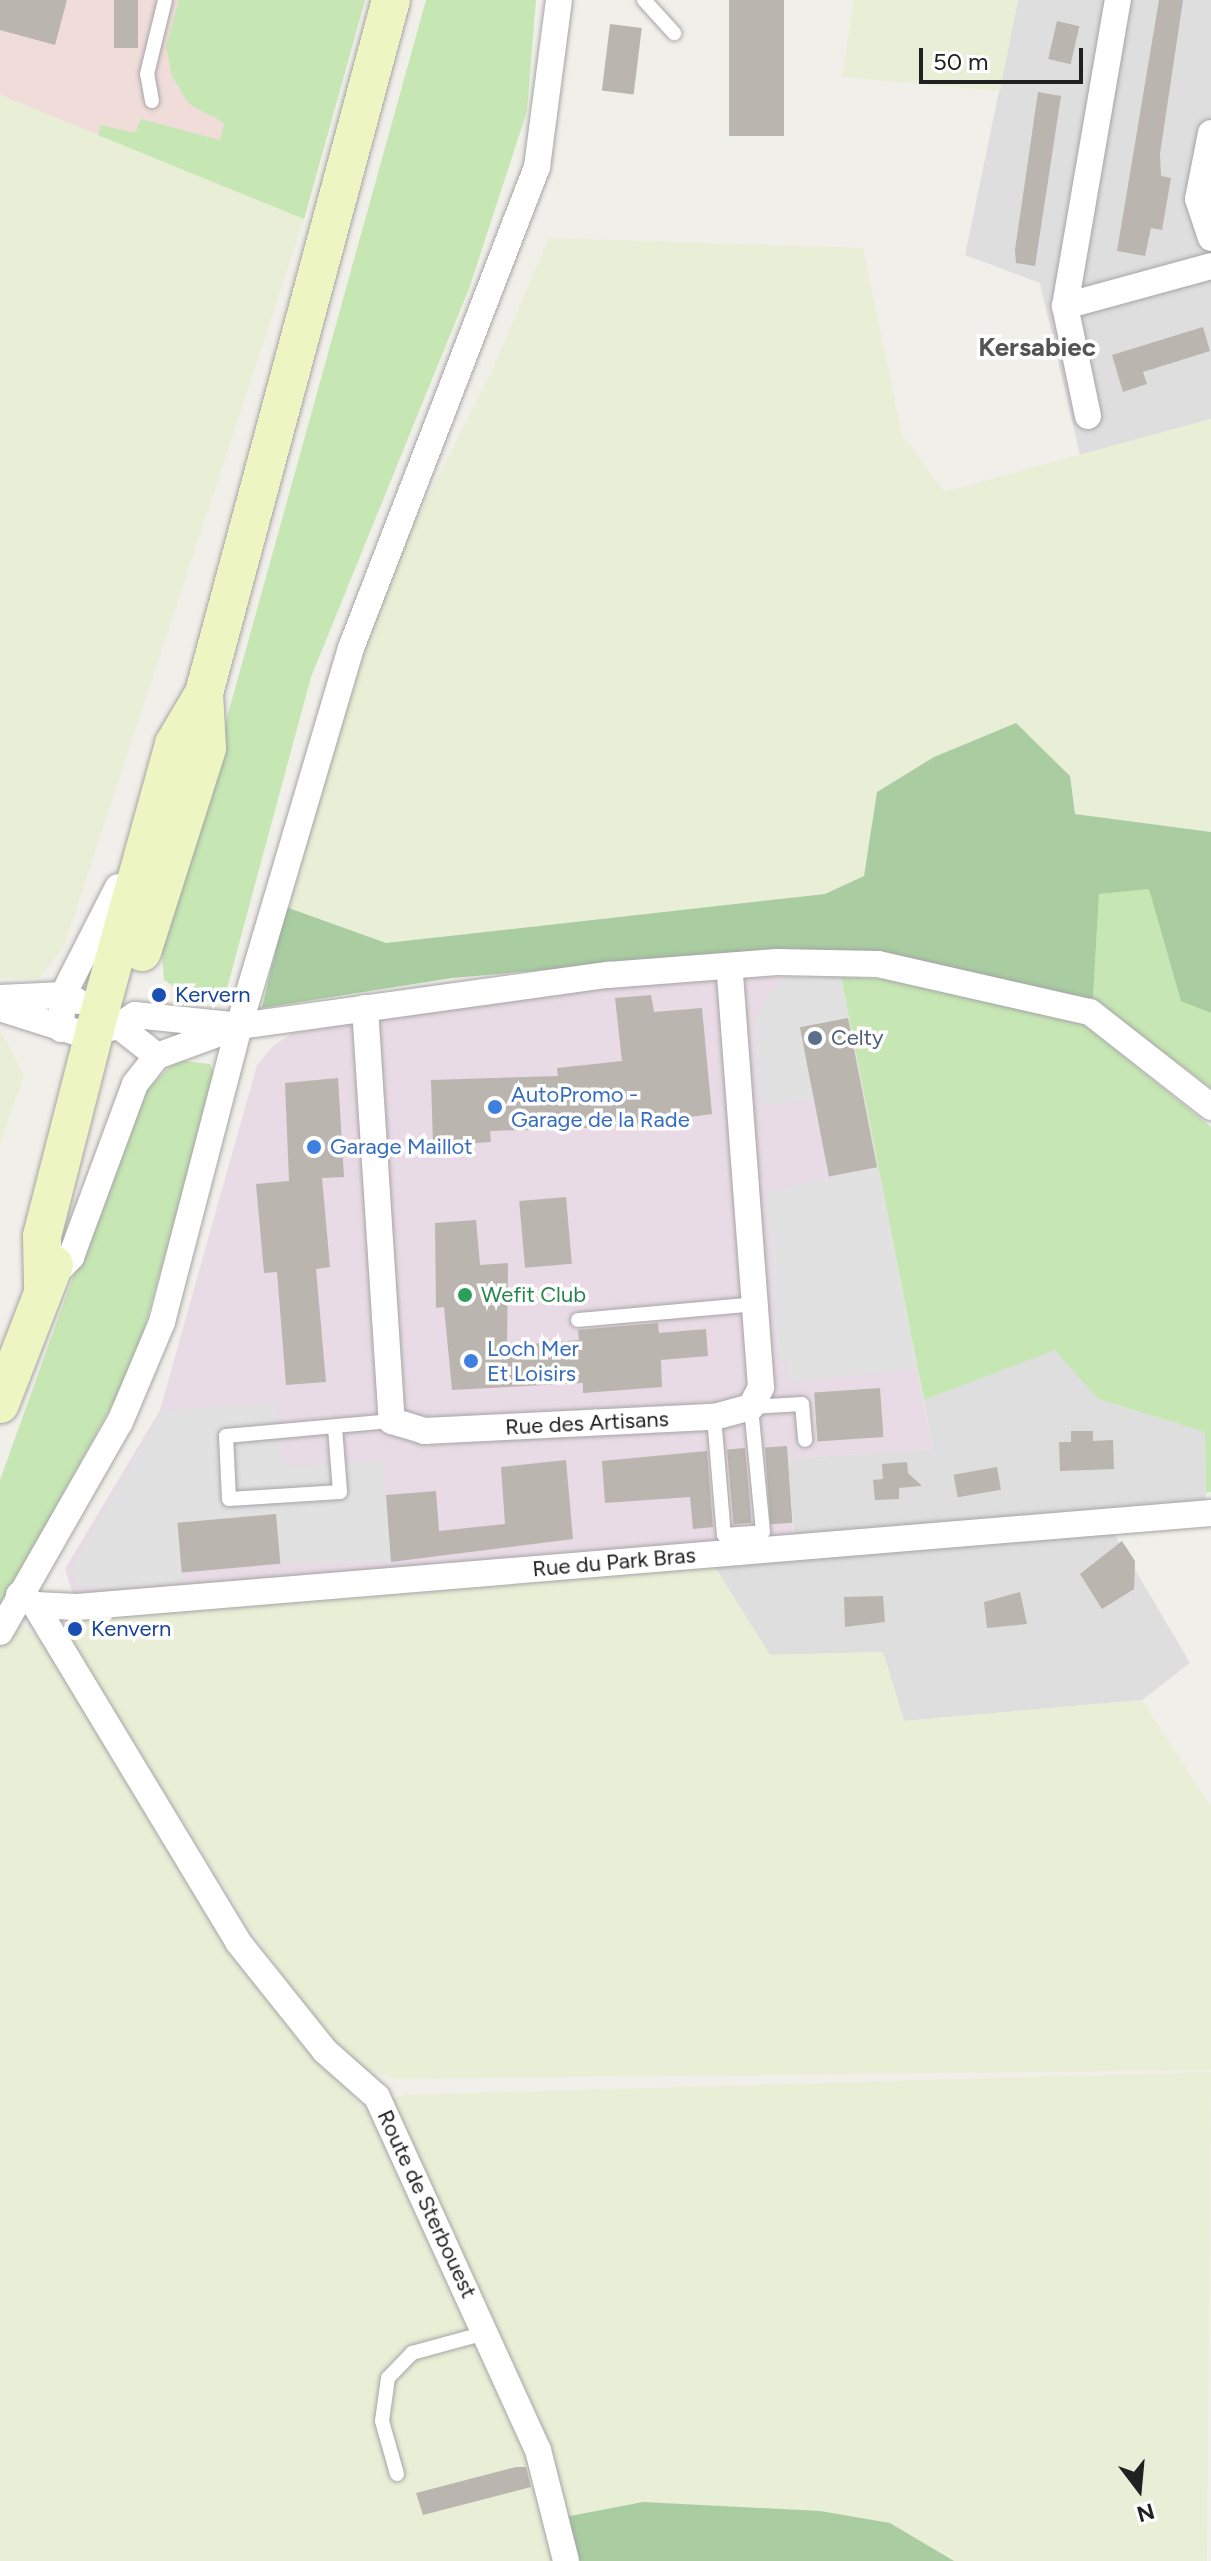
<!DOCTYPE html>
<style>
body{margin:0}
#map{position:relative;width:1211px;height:2561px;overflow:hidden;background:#f1efe9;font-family:Figtree,sans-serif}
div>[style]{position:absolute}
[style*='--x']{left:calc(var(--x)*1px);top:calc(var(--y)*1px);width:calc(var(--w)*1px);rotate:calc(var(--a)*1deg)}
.residential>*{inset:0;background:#dfdede}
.commercial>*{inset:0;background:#f0ddda}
.industrial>*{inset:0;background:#e9dbe5}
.farmland>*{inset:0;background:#e9eed6}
.grass>*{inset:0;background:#c6e6b3}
.forest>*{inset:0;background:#a9cda1}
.parking>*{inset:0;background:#e1e1e1}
.building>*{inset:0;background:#bab5ae;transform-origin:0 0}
.roads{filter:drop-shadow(0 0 2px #a5a5a5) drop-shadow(0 0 2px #a5a5a5)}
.lane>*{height:14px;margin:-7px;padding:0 7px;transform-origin:7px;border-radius:7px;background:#fff}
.street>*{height:26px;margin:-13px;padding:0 13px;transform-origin:13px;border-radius:13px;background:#fff}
.secondary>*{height:38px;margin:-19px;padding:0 19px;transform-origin:19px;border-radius:19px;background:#edf6c2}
.dots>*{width:22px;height:22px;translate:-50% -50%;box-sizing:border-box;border:4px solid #fff;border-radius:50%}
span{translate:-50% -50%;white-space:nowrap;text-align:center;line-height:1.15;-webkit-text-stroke:7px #fff;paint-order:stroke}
.transit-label{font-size:22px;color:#164399}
.left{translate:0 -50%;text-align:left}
.service-label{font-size:22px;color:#4e5e75}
.shop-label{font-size:22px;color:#366cbe}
.leisure-label{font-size:22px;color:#27864d}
.street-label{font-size:22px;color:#212121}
.quarter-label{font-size:26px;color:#545454;font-weight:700}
.north{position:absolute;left:1099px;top:2449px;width:80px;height:80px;-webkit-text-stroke:6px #fff;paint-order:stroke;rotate:164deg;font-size:22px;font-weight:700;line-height:32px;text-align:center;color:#212121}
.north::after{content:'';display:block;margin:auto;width:28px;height:36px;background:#212121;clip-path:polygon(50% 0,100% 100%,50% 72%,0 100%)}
.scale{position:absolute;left:919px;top:48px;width:164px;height:36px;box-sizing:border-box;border:4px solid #212121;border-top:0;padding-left:10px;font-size:24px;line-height:28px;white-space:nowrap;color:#212121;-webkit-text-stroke:6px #fff;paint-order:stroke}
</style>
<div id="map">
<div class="residential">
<div style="clip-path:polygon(1018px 0,1211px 0,1211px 419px,1080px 455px,1040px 283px,965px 255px)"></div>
<div style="clip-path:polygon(1055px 1349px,1098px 1399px,1205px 1432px,1206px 1504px,1100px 1510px,1190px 1663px,1142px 1700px,904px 1721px,883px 1652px,770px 1655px,713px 1564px,796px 1561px,788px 1459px,933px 1449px,924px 1400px)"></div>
</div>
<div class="commercial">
<div style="clip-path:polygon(0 0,365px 0,304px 219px,0 95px)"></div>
</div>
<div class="industrial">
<div style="clip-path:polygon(685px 977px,841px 977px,933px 1449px,788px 1459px,794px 1547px,77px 1607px,65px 1569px,160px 1410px,257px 1065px,275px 1044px,294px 1033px,427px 1008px)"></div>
</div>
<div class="farmland">
<div style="clip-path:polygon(854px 0,1018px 0,1000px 91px,842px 77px)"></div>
<div style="clip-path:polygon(0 95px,304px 219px,64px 947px,39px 978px,0 978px)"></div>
<div style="clip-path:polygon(549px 238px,863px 248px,902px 435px,944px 492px,1211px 419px,1211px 832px,1075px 814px,1016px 723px,934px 757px,877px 792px,864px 876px,825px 894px,386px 943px,286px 907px,353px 643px,491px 373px)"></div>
<div style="clip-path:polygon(0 1030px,24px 1075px,0 1145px)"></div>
<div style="clip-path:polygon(713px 1564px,770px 1655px,883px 1652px,904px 1721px,1142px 1700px,1211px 1807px,1211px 2070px,395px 2079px,354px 2065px,314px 2020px,251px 1930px,72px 1644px,71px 1621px)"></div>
<div style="clip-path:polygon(0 1609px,45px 1642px,229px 1943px,364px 2109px,404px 2095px,1211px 2072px,1207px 2561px,954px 2561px,890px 2523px,586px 2515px,545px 2520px,555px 2561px,0 2561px)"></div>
</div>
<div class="grass">
<div style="clip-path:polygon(179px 0,365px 0,304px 219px,98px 135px,101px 125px,135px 133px,141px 119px,220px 140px,224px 123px,189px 104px,172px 76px,166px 47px)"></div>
<div style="clip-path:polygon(426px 0,536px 0,527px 111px,470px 286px,311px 677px,223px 1003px,195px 1000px,164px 980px,162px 952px)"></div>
<div style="clip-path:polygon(1150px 888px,1181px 1000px,1211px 1013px,1211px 1088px,1093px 999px,1099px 894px)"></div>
<div style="clip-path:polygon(841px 977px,899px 980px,1082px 1023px,1211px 1127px,1211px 1492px,1206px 1493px,1205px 1432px,1098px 1399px,1055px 1350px,924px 1400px)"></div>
<div style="clip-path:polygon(177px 1060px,210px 1064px,215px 1077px,134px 1365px,0 1608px,0 1480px,137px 1099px)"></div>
</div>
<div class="forest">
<div style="clip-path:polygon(1016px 723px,1070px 776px,1075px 814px,1211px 832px,1211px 1013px,1181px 1001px,1149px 889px,1099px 894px,1093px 999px,900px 957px,725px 954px,452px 978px,262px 1008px,286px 907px,386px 943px,825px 894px,864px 876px,877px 792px,934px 757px)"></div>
<div style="clip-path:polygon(643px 2502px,820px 2511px,890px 2523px,954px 2561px,570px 2561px,565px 2517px)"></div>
</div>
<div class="parking">
<div style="clip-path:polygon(789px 977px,841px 977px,848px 1018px,800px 1029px,814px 1100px,760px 1106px,754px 1023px,774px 986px)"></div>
<div style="clip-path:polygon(877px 1167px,918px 1369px,789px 1382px,786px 1362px,779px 1359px,767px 1192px)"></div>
<div style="clip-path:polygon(276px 1403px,284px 1467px,383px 1460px,391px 1562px,280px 1564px,276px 1514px,179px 1524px,184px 1582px,105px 1590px,78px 1585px,70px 1571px,163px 1410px)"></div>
</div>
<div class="building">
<div style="clip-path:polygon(0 0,67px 0,55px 45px,0 30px)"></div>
<div style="left:114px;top:0;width:24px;height:48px"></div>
<div style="left:729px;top:0;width:55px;height:136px"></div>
<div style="clip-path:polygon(1159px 0,1183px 0,1160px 154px,1161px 176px,1171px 178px,1162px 230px,1151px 228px,1145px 256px,1117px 251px)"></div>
<div style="left:1057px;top:21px;width:23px;height:39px;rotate:13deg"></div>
<div style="left:610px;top:24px;width:32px;height:67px;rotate:7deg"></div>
<div style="clip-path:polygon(1038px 92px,1061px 96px,1035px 266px,1016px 263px,1015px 250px)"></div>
<div style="clip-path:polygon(1203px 327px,1210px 351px,1143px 372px,1147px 384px,1123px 392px,1112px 355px)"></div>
<div style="clip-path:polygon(651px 995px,654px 1012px,702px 1008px,712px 1114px,611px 1127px,490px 1131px,491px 1142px,433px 1146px,431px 1080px,558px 1076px,557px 1068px,622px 1061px,615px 998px)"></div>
<div style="left:848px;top:1018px;width:152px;height:49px;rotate:79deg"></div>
<div style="clip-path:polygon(338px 1078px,344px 1177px,322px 1178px,330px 1267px,316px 1269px,326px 1382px,286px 1385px,277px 1272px,264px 1273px,256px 1184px,289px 1181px,285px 1083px)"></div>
<div style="left:566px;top:1197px;width:67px;height:47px;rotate:85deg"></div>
<div style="clip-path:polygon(476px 1220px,480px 1265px,508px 1263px,507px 1346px,579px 1340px,578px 1330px,658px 1323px,659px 1333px,706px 1329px,708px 1356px,661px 1360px,662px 1387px,583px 1393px,583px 1383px,452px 1390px,444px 1307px,436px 1308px,435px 1223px)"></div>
<div style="left:880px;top:1388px;width:49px;height:66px;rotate:86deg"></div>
<div style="clip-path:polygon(1071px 1431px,1093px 1431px,1093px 1441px,1113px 1440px,1114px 1469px,1060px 1471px,1059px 1442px,1071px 1442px)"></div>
<div style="left:787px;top:1446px;width:77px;height:22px;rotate:86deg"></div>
<div style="left:745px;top:1448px;width:75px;height:18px;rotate:85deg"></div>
<div style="clip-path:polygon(707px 1451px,713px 1527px,693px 1529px,690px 1497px,605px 1503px,602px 1461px)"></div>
<div style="clip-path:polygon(566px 1460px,573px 1539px,391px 1562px,386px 1495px,436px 1491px,439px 1531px,505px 1524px,501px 1467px)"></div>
<div style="clip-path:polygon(907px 1462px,908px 1473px,922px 1486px,899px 1488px,899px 1499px,875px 1500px,873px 1480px,883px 1479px,882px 1464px)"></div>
<div style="left:997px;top:1467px;width:23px;height:44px;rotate:80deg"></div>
<div style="left:276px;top:1514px;width:50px;height:99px;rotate:85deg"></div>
<div style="clip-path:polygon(1122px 1541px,1135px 1561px,1134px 1589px,1102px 1609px,1080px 1574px)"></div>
<div style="clip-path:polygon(1020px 1592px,1027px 1624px,987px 1628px,984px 1602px)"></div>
<div style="clip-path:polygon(883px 1596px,885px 1622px,845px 1627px,844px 1597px)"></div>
<div style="clip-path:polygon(516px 2467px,526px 2467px,531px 2487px,423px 2515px,416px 2493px)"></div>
</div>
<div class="roads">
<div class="lane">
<div style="--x:644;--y:0;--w:45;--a:47.7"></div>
<div style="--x:152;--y:101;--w:27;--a:-100"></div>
<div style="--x:147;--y:74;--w:76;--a:-76.3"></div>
<div style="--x:578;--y:1320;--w:181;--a:-5.1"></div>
<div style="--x:714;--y:1417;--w:118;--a:85.2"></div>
<div style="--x:724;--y:1535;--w:39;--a:-4"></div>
<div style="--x:763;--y:1532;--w:126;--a:-95.5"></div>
<div style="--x:751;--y:1407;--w:51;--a:-3.4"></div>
<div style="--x:802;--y:1404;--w:36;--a:85"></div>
<div style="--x:335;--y:1428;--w:64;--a:85.5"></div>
<div style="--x:340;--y:1492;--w:111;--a:176.4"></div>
<div style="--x:229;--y:1499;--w:63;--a:-92.7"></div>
<div style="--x:226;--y:1436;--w:167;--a:-5.2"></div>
<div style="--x:397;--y:2474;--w:55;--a:-105.8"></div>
<div style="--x:382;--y:2421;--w:43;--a:-82.1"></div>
<div style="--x:388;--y:2378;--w:35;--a:-46"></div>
<div style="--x:412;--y:2353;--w:76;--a:-15.3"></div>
</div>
<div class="street">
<div style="--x:1211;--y:133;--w:67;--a:101.1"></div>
<div style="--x:1198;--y:199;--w:41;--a:71.6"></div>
<div style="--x:1065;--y:306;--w:151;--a:-15.3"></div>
<div style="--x:1088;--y:416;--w:112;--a:-101.8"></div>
<div style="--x:1065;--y:306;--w:311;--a:-80.2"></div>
<div style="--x:0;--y:998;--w:63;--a:-2.7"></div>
<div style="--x:63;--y:995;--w:15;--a:23"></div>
<div style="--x:0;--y:1008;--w:86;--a:17.6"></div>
<div style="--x:82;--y:1034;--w:38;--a:-12"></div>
<div style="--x:119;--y:1026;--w:48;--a:38.3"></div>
<div style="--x:365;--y:1008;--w:414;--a:86.3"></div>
<div style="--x:392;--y:1421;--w:34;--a:17"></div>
<div style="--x:424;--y:1431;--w:290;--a:-2.8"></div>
<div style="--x:714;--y:1417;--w:38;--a:-15"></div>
<div style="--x:751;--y:1407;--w:22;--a:-63"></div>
<div style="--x:761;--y:1387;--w:422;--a:-94.3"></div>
<div style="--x:119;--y:1026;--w:19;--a:-35"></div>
<div style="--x:135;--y:1015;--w:97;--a:5.9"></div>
<div style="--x:61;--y:1029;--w:34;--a:-87"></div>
<div style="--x:63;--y:995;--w:121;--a:-63"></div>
<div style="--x:47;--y:1282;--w:35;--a:-46"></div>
<div style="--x:71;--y:1257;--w:184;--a:-69.7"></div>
<div style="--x:135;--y:1084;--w:36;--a:-52"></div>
<div style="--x:157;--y:1056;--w:87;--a:-20.1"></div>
<div style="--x:239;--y:1026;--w:373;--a:-7.9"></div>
<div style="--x:608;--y:975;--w:169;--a:-4.4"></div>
<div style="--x:777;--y:962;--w:101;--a:1.1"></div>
<div style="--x:878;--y:964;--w:217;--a:12.8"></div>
<div style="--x:1090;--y:1012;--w:154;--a:38.1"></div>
<div style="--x:19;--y:1595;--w:19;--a:32"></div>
<div style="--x:35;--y:1605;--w:42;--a:2.7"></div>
<div style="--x:77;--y:1607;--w:1138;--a:-4.74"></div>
<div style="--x:35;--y:1605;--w:393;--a:58.9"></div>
<div style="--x:238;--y:1942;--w:139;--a:51.4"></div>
<div style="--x:325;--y:2051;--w:69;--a:41.5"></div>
<div style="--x:377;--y:2097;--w:388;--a:65.5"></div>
<div style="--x:538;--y:2450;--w:114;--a:75.8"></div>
<div style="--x:0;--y:1632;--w:242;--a:-60.3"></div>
<div style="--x:120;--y:1422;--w:108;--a:-67.2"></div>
<div style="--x:162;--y:1322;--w:306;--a:-75.4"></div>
<div style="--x:239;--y:1026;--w:394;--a:-73.5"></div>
<div style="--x:351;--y:648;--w:516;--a:-68.86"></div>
<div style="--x:537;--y:167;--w:168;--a:-82.5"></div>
</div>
<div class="secondary">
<div style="--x:142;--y:952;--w:214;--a:-72.3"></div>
<div style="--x:207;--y:748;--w:55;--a:-93.1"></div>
<div style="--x:43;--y:1285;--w:49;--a:-91.2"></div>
<div style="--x:42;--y:1236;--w:214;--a:-75.6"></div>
<div style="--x:95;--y:1029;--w:296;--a:-74.5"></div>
<div style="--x:174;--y:744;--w:59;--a:-59.5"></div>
<div style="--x:204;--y:693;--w:718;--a:-74.9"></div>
<div style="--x:0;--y:1404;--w:149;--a:-68.8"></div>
</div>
</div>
<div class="dots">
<div style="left:159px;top:995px;background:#1a4fb4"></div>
<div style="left:815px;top:1038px;background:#5c6f8a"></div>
<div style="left:495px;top:1107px;background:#3f7fe0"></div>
<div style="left:314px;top:1147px;background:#3f7fe0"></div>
<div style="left:465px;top:1295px;background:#2e9e5b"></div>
<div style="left:471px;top:1361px;background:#3f7fe0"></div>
<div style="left:75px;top:1629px;background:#1a4fb4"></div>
</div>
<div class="transit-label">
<span class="left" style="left:175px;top:995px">Kervern</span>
<span class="left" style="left:91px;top:1629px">Kenvern</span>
</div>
<div class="service-label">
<span class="left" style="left:831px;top:1038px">Celty</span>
</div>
<div class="shop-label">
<span class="left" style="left:511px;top:1107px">AutoPromo -<br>Garage de la Rade</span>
<span class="left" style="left:330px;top:1147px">Garage Maillot</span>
<span class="left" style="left:487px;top:1361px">Loch Mer<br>Et Loisirs</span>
</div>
<div class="leisure-label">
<span class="left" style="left:481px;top:1295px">Wefit Club</span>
</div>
<div class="street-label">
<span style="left:587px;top:1423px;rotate:-3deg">Rue des Artisans</span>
<span style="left:614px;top:1562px;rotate:-5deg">Rue du Park Bras</span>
<span style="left:427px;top:2204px;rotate:65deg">Route de Sterbouest</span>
</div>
<div class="quarter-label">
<span style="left:1037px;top:348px">Kersabiec</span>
</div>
<div class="north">N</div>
<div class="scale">50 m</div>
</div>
